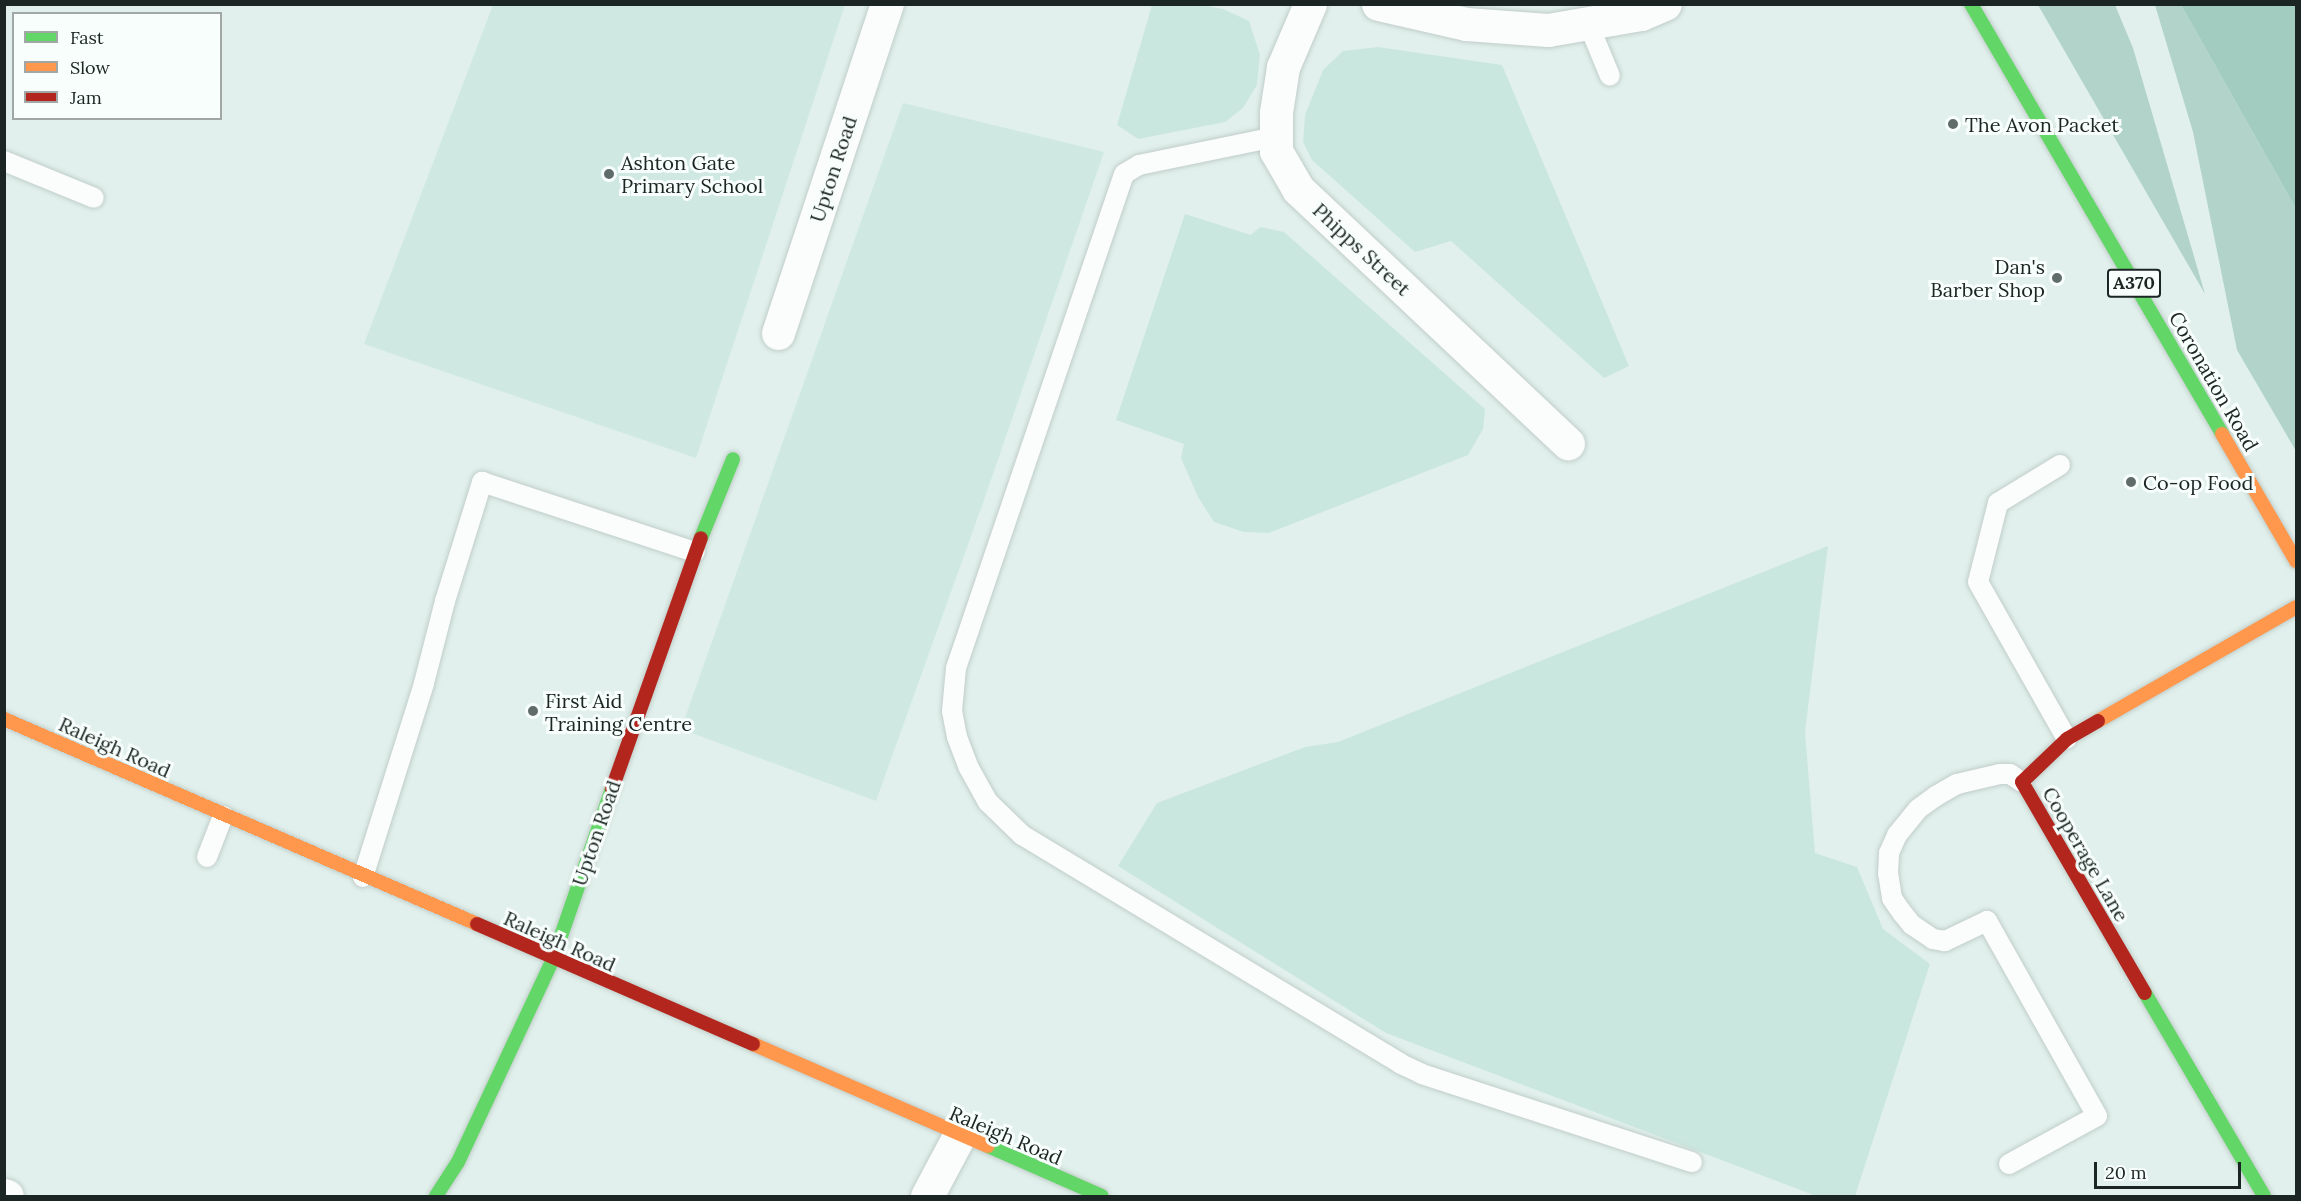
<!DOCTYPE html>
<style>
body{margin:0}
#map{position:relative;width:2301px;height:1201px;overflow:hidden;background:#e1f0ec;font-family:Lora,serif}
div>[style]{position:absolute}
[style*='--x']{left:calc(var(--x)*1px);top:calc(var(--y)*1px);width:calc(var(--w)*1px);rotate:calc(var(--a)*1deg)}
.built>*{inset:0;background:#cfe9e2}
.green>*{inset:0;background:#cae7df}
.forest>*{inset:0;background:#b1d3ca}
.water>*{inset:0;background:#a3ccc1}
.roads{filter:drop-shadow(0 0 2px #c1cdc9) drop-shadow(0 0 2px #c1cdc9)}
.lane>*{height:20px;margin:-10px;padding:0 10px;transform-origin:10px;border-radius:10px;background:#fafdfc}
.street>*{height:33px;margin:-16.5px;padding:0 16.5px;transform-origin:16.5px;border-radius:16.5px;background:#fafdfc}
.fast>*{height:14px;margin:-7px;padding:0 7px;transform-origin:7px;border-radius:7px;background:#63d668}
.slow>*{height:14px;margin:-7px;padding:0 7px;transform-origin:7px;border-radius:7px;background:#ff974d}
.jam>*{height:14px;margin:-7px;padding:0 7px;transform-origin:7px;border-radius:7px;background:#b3261e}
.dots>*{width:16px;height:16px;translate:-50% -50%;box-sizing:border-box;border:3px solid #f8fefc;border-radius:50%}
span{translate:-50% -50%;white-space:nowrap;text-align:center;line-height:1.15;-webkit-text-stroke:6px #f8fefc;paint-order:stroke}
.shield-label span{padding:2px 4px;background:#f8fefc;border:2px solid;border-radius:4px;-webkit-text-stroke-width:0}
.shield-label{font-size:18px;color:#1b2523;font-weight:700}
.poi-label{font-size:20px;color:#1b2523}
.left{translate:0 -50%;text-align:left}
.right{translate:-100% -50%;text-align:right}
.street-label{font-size:20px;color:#1b2523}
.frame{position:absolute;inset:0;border:6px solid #1b2523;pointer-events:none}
.legend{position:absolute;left:12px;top:12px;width:210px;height:108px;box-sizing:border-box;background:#f8fefc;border:2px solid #a0a7a5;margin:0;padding:8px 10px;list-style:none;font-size:18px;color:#1b2523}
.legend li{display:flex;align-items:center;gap:12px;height:30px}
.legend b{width:30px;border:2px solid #a0a7a5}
.scale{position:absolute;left:2094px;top:1162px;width:147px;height:27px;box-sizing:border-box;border:3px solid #1b2523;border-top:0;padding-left:8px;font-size:18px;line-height:21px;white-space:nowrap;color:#1b2523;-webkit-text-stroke:4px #f8fefc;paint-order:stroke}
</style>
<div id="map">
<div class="built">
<div style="clip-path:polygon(493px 5px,845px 5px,696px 458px,364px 344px)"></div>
<div style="clip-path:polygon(903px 103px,1104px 152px,984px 500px,876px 801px,681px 729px)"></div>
</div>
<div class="green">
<div style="clip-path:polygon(1152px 5px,1202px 5px,1223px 9px,1249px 21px,1260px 55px,1257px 85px,1243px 108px,1225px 122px,1138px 139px,1117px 125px)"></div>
<div style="clip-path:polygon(1378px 47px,1502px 65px,1629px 366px,1604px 378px,1451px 241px,1415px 252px,1312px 160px,1303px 142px,1305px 115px,1323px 70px,1343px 51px)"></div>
<div style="clip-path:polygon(1185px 214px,1251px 235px,1260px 227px,1284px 232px,1485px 409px,1483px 429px,1468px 455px,1269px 533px,1244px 532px,1214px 522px,1198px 497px,1181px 458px,1184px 444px,1116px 420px)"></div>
<div style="clip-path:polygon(1828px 546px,1805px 732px,1815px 853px,1857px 867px,1883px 929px,1930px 964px,1855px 1196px,1816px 1196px,1386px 1033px,1118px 866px,1157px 803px,1305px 747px,1338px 742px)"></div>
</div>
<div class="forest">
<div style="clip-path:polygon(2038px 5px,2115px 5px,2133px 48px,2205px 294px)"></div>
<div style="clip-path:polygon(2155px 5px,2181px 5px,2296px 209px,2296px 451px,2237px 350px,2193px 132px)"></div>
</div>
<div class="water">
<div style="clip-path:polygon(2181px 5px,2296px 5px,2296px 209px)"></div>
</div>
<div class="roads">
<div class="lane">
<div style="--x:1588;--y:23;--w:57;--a:67.5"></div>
<div style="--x:1275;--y:137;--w:139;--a:168.4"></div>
<div style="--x:1139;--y:165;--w:17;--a:149"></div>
<div style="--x:1124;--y:174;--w:522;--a:108.78"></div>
<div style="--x:956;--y:668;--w:43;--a:95.3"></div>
<div style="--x:952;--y:711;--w:26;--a:79"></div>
<div style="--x:957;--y:737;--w:33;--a:69"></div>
<div style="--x:969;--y:768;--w:39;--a:61"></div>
<div style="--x:988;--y:802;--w:47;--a:44.1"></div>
<div style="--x:1022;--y:835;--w:443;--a:31.1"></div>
<div style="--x:1401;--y:1064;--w:23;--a:25"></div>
<div style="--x:1422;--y:1074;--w:284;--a:18.1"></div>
<div style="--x:4;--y:161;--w:97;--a:22.3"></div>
<div style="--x:2060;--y:465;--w:73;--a:148.5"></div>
<div style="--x:1998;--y:503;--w:81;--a:104.2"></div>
<div style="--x:1978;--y:582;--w:180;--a:60.5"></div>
<div style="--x:207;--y:857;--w:44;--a:-68.7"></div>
<div style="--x:363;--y:877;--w:203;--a:-72.5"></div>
<div style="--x:424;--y:683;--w:85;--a:-75.6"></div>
<div style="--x:445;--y:601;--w:125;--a:-72.7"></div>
<div style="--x:482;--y:482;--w:224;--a:18.2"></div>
<div style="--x:2009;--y:1164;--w:100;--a:-28.6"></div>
<div style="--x:2097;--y:1116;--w:224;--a:-119.4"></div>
<div style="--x:1987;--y:921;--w:47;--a:154.5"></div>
<div style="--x:1945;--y:941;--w:12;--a:-171"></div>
<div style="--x:1933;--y:939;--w:25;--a:-146"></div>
<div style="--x:1912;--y:925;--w:14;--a:-129"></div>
<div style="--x:1903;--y:914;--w:19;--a:-125"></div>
<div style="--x:1892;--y:898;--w:24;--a:-99"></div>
<div style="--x:1888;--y:874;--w:21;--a:-87"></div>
<div style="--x:1889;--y:853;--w:20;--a:-66"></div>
<div style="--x:1897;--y:835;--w:33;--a:-51"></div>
<div style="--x:1918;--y:809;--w:22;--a:-36"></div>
<div style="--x:1936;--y:796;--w:24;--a:-30"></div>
<div style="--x:1957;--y:784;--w:44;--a:-13.1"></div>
<div style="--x:2000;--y:774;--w:10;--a:0"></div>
<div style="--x:2010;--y:774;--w:14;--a:34"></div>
</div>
<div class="street">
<div style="--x:1310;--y:4;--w:69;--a:113.2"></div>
<div style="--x:1283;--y:67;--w:46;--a:98.8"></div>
<div style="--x:1276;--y:112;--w:39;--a:90"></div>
<div style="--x:1276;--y:151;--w:44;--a:59.9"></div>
<div style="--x:1298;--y:189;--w:371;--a:43.3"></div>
<div style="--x:1378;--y:4;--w:90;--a:12.8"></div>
<div style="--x:1466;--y:24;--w:82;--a:4.2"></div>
<div style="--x:1548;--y:30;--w:94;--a:-9.8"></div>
<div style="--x:1641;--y:14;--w:26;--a:-23"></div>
<div style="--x:778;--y:333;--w:347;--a:-71.7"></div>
<div style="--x:4;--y:1195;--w:3;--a:18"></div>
<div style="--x:927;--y:1196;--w:68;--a:-61.9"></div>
</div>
<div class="fast">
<div style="--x:1971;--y:4;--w:498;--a:59.7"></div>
<div style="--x:701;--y:538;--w:85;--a:-67.9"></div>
<div style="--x:2145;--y:993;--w:235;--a:59.6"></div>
<div style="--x:988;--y:1146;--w:124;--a:23.7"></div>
<div style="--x:436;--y:1196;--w:40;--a:-57.1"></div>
<div style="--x:458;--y:1162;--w:224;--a:-64.9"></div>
<div style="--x:553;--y:959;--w:180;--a:-70.9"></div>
</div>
<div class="slow">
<div style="--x:2222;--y:434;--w:147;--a:59.8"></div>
<div style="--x:4;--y:719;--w:516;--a:23.43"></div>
<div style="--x:2098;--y:721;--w:228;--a:-29.9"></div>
<div style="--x:753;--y:1044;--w:256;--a:23.5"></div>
</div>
<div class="jam">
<div style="--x:2098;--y:721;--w:36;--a:150"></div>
<div style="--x:2067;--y:739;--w:62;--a:136.3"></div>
<div style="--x:2022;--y:782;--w:244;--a:59.8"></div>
<div style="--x:612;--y:789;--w:266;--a:-70.5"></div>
<div style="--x:477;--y:924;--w:301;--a:23.5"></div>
</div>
</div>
<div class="dots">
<div style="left:1953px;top:124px;background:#606c69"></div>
<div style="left:609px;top:174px;background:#606c69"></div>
<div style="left:2057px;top:278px;background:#606c69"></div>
<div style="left:2131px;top:482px;background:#606c69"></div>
<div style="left:533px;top:711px;background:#606c69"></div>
</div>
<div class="shield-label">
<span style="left:2134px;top:283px">A370</span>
</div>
<div class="poi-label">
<span class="left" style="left:1965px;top:124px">The Avon Packet</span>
<span class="left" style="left:621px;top:174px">Ashton Gate<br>Primary School</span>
<span class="right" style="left:2045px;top:278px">Dan's<br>Barber Shop</span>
<span class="left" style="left:2143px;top:482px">Co-op Food</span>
<span class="left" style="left:545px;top:712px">First Aid<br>Training Centre</span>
</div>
<div class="street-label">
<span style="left:833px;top:169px;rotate:-72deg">Upton Road</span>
<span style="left:1362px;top:249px;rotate:43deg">Phipps Street</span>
<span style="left:2214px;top:381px;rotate:60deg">Coronation Road</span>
<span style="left:115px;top:747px;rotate:24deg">Raleigh Road</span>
<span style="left:596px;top:833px;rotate:-71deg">Upton Road</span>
<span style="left:2086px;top:854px;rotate:60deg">Cooperage Lane</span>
<span style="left:560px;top:941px;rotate:24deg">Raleigh Road</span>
<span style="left:1006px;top:1135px;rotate:23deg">Raleigh Road</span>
</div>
<div class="frame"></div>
<ul class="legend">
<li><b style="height:8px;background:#63d668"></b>Fast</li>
<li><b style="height:8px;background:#ff974d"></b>Slow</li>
<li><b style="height:8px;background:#b3261e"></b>Jam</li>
</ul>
<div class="scale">20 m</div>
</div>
